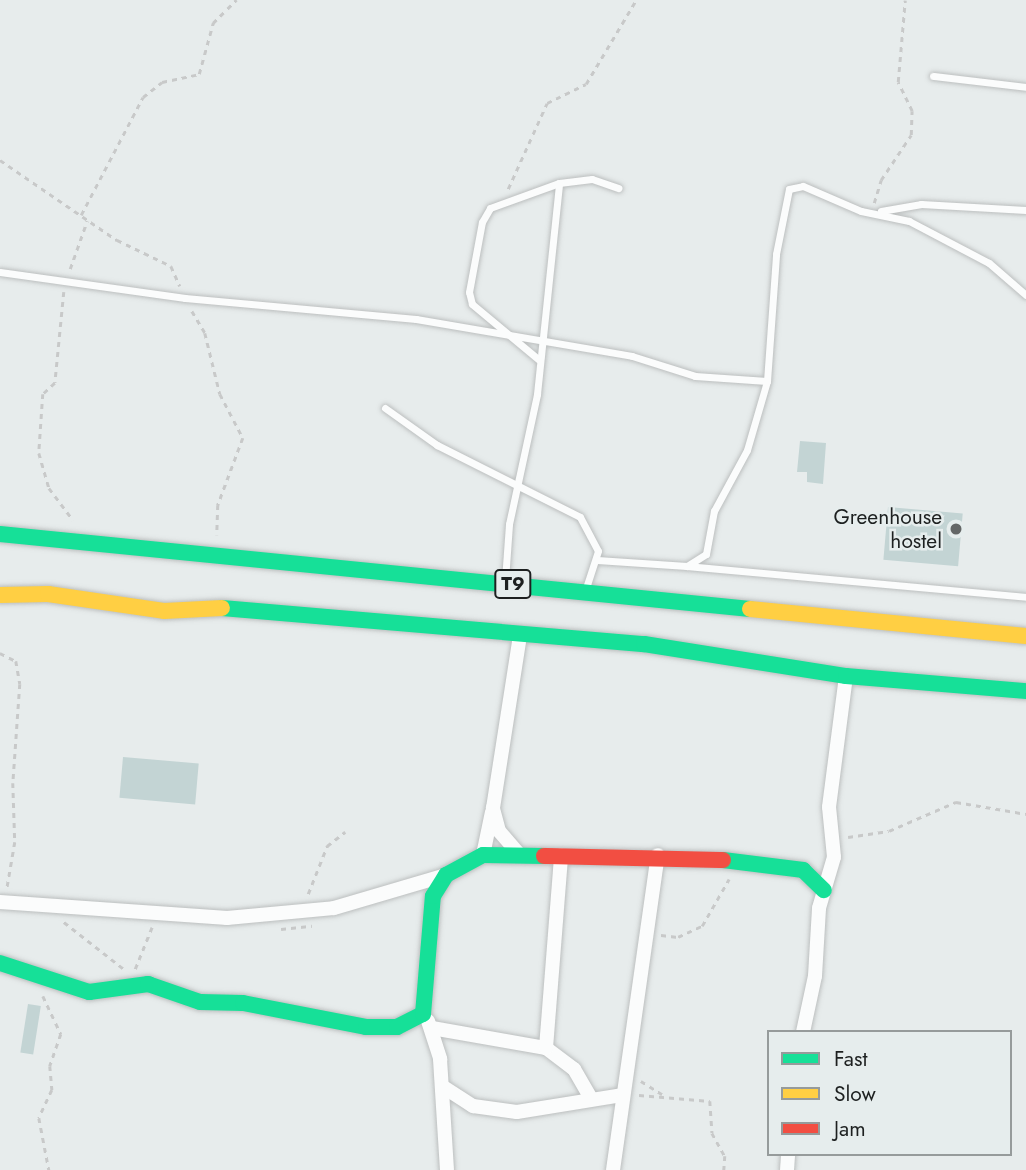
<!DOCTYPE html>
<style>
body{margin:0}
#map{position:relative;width:1026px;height:1170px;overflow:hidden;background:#e7ecec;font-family:Jost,sans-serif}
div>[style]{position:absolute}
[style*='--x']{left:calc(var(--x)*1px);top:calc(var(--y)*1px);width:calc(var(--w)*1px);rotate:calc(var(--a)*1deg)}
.building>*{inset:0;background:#c3d4d4;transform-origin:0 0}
.path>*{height:2.5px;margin-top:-1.25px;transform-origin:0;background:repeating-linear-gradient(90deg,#c8c9c9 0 5px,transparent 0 10px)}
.roads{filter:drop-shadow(0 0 2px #bcbfbf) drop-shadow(0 0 2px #bcbfbf)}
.lane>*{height:7px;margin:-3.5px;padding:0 3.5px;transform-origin:3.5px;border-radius:3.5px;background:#fbfcfc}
.street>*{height:14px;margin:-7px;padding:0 7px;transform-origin:7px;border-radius:7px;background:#fbfcfc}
.fast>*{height:16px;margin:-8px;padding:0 8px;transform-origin:8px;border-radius:8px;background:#16e098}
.slow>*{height:16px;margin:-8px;padding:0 8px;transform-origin:8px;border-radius:8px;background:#ffcf43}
.jam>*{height:16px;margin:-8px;padding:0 8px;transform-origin:8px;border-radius:8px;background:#f24e42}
.dots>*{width:19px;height:19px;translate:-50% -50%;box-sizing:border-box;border:4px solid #e6eded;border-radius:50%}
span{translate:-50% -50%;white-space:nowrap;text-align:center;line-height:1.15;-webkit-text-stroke:5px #e6eded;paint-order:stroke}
.shield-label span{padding:2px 5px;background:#e6eded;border:2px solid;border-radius:5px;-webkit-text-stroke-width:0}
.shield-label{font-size:19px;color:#1d2020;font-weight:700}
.poi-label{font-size:21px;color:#1d2020}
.right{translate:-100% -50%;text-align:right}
.legend{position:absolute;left:767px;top:1030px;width:245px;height:126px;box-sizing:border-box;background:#e6eded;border:2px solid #969b9b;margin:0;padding:9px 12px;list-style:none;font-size:21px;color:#1d2020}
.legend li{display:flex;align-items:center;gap:14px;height:35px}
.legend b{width:35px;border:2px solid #969b9b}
</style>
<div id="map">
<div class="building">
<div style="clip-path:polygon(800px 441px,826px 443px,823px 484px,807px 482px,807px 472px,797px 472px)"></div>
<div style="left:888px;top:507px;width:75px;height:53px;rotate:5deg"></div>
<div style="left:123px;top:757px;width:76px;height:41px;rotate:5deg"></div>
<div style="left:28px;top:1004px;width:13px;height:49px;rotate:9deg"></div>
</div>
<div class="path">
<div style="--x:0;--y:160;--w:142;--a:34.4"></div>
<div style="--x:117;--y:240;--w:60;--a:25.7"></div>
<div style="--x:171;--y:266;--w:22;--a:66"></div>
<div style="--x:508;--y:189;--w:94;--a:-65.6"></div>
<div style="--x:547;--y:103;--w:43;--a:-26"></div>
<div style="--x:586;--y:84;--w:98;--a:-59.2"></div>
<div style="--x:874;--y:203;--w:24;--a:-73"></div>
<div style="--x:881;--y:180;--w:54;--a:-56.3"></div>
<div style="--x:911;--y:135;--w:24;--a:-88"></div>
<div style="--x:912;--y:111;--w:32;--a:-116"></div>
<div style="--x:898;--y:82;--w:82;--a:-85.1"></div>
<div style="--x:81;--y:215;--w:133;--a:-62.3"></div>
<div style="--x:143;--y:97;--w:24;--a:-38"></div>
<div style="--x:162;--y:82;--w:38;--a:-12"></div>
<div style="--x:199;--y:74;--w:53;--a:-74.6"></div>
<div style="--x:213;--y:23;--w:33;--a:-45"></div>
<div style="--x:70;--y:269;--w:51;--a:-70.5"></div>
<div style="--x:64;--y:292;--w:91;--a:95.6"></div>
<div style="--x:55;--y:383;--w:16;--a:137"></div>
<div style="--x:43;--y:394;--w:59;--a:93.9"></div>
<div style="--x:39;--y:453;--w:36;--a:74"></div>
<div style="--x:49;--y:488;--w:40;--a:53"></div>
<div style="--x:192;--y:311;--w:26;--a:59"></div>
<div style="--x:205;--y:333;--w:63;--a:76.2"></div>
<div style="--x:220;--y:394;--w:50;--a:62.4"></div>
<div style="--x:243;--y:438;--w:72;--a:110.5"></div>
<div style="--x:218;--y:505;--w:30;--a:92"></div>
<div style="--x:0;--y:653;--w:18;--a:27"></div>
<div style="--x:16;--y:661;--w:23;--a:80"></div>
<div style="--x:20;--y:684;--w:99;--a:94"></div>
<div style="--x:13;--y:783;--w:59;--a:88.1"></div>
<div style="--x:15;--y:842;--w:48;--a:99.7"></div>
<div style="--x:848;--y:837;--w:41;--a:-8.3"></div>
<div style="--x:889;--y:831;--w:73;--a:-23.4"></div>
<div style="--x:956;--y:802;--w:71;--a:9.7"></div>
<div style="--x:308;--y:894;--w:52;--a:-68.4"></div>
<div style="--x:327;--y:846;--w:23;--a:-38"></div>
<div style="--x:64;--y:922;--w:76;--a:38.1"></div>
<div style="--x:281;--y:929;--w:31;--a:-6"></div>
<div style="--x:661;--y:935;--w:17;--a:7"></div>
<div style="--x:678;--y:937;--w:26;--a:-25"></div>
<div style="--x:702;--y:926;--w:54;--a:-60.1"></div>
<div style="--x:135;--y:969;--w:45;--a:-68"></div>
<div style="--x:43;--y:996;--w:42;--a:64.7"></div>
<div style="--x:61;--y:1034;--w:34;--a:109"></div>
<div style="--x:50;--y:1066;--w:24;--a:85"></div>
<div style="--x:52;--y:1090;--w:31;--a:115"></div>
<div style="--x:39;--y:1118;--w:53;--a:79.1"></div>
<div style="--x:641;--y:1081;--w:25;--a:32"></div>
<div style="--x:639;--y:1095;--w:71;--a:4.8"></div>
<div style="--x:710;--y:1101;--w:32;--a:86"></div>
<div style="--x:712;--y:1133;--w:26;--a:61"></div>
<div style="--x:725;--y:1156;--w:14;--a:94"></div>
</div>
<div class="roads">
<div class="lane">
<div style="--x:933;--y:76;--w:94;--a:6.7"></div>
<div style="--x:881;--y:211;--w:41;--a:-9.9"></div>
<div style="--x:921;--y:204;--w:105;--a:3.3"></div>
<div style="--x:0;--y:272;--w:187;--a:8"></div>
<div style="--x:185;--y:298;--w:232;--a:5.2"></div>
<div style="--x:416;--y:319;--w:219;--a:9.7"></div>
<div style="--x:632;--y:356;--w:66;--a:17.6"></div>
<div style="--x:695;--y:376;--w:72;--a:4"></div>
<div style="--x:538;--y:359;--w:86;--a:-140.2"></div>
<div style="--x:472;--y:304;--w:12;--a:-104"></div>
<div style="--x:469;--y:292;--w:71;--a:-79.5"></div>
<div style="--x:482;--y:222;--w:16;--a:-60"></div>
<div style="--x:490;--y:208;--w:73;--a:-19.9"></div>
<div style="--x:559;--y:183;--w:33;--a:-7"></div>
<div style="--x:592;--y:179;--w:28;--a:19"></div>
<div style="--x:385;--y:408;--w:64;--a:35.4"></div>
<div style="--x:437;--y:445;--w:160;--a:26.7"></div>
<div style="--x:580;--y:517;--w:38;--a:62"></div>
<div style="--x:598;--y:551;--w:38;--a:108"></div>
<div style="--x:597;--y:560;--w:90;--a:3.8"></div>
<div style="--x:687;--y:566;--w:22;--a:-32"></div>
<div style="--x:706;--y:554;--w:44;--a:-79.5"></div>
<div style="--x:714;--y:511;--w:69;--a:-61.6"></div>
<div style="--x:747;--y:450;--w:72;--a:-73.8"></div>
<div style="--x:767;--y:381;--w:127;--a:-85.9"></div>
<div style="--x:776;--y:254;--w:66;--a:-78.7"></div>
<div style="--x:789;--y:189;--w:14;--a:-12"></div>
<div style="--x:803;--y:186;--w:63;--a:23.3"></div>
<div style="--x:861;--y:211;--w:49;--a:11.8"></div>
<div style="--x:909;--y:221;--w:90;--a:27.7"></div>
<div style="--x:989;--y:263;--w:49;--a:40.9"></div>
<div style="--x:687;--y:566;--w:340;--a:5.2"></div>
<div style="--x:505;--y:580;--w:56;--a:-85.9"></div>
<div style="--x:509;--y:524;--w:133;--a:-77.8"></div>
<div style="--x:537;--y:394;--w:212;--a:-84"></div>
</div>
<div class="street">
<div style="--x:519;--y:854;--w:30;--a:-131"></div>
<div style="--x:499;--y:831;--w:24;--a:-105"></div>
<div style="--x:493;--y:808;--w:174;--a:-81.1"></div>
<div style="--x:483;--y:855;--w:44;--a:-78.2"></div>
<div style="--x:0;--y:902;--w:228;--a:4"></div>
<div style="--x:227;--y:918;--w:107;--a:-5.3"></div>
<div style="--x:334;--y:908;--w:117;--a:-16.4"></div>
<div style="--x:428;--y:1021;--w:40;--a:72"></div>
<div style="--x:440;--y:1059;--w:111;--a:86.4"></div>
<div style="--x:432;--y:1028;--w:116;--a:10"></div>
<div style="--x:546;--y:1048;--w:35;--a:37"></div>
<div style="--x:574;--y:1069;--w:34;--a:60"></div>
<div style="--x:803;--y:1032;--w:57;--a:-77.9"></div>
<div style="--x:815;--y:976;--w:68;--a:-86.6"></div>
<div style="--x:819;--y:908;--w:53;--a:-73.6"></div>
<div style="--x:834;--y:857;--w:50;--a:-95.7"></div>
<div style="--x:829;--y:807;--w:132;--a:-82.6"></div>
<div style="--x:546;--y:1048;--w:193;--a:-85.5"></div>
<div style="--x:442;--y:1086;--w:37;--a:33"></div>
<div style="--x:473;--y:1106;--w:44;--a:7.8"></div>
<div style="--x:517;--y:1112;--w:106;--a:-9.2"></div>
<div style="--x:613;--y:1170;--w:318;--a:-81.9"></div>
<div style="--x:787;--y:1170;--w:16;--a:-86"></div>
</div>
<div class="fast">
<div style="--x:0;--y:534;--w:754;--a:5.71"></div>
<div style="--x:222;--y:608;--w:424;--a:4.9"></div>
<div style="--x:644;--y:644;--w:205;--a:9"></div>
<div style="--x:846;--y:676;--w:181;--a:4.8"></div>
<div style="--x:723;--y:860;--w:81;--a:7.1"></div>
<div style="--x:803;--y:870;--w:29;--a:44"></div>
<div style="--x:0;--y:963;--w:94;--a:18"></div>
<div style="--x:89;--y:992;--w:60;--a:-7.7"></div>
<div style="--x:148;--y:984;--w:55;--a:19.1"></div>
<div style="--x:200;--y:1002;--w:43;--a:1.3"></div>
<div style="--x:243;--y:1003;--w:125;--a:11"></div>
<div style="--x:366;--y:1027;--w:31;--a:0"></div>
<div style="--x:397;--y:1027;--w:29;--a:-27"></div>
<div style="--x:423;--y:1014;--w:118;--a:-85.2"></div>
<div style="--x:433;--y:896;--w:25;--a:-58"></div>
<div style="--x:446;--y:875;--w:42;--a:-28.4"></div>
<div style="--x:483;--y:855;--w:61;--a:0.9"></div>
</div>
<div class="slow">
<div style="--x:0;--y:595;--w:48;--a:-1.2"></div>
<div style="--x:48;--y:594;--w:117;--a:8.3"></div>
<div style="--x:164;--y:611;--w:58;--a:-3"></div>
<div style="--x:750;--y:609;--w:277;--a:5.6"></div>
</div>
<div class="jam">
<div style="--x:544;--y:856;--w:179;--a:1.3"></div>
</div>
</div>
<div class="dots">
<div style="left:956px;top:529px;background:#646767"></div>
</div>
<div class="shield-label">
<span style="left:513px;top:584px">T9</span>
</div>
<div class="poi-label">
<span class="right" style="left:942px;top:529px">Greenhouse<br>hostel</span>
</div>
<ul class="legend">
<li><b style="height:9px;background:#16e098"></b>Fast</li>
<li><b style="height:9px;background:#ffcf43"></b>Slow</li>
<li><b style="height:9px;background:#f24e42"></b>Jam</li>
</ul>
</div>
